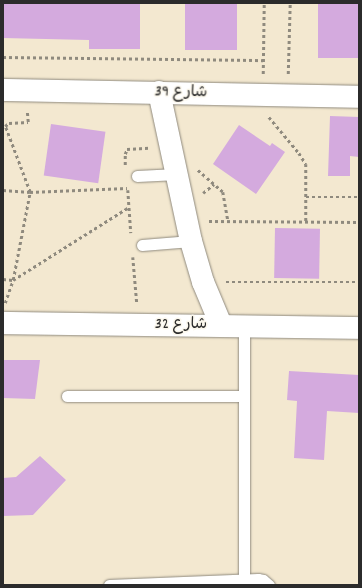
<!DOCTYPE html>
<meta charset="utf-8">
<style>
body{margin:0}
#map{position:relative;width:362px;height:588px;overflow:hidden;background:#f3e8d0;font-family:Dekko,"Playpen Sans Arabic",sans-serif}
div>[style]{position:absolute}
[style*='--x']{left:calc(var(--x)*1px);top:calc(var(--y)*1px);width:calc(var(--w)*1px);rotate:calc(var(--a)*1deg)}
.building>*{inset:0;background:#d4aade;transform-origin:0 0}
.path>*{height:2.5px;margin-top:-1.25px;transform-origin:0;background:repeating-linear-gradient(90deg,#8f8a7e 0 3px,transparent 0 6px)}
.roads{filter:drop-shadow(0 0 1px #8f8a7e) drop-shadow(0 0 1px #8f8a7e)}
.service>*{height:11px;margin:-5.5px;padding:0 5.5px;transform-origin:5.5px;border-radius:5.5px;background:#fff}
.minor>*{height:22px;margin:-11px;padding:0 11px;transform-origin:11px;border-radius:11px;background:#fff}
span{translate:-50% -50%;white-space:nowrap;text-align:center;line-height:1.15;-webkit-text-stroke:3px #fbf7ec;paint-order:stroke}
.street-label{font-size:16px;color:#2b2b2b}
.frame{position:absolute;inset:0;border:4px solid #2b2b2b;pointer-events:none}
</style>
<div id="map">
<div class="building">
<div style="clip-path:polygon(3px 3px,140px 3px,140px 49px,89px 49px,89px 40px,3px 38px)"></div>
<div style="left:185px;top:3px;width:52px;height:47px"></div>
<div style="left:318px;top:3px;width:41px;height:55px"></div>
<div style="clip-path:polygon(330px 116px,359px 117px,359px 157px,350px 156px,350px 176px,328px 176px)"></div>
<div style="left:51px;top:124px;width:55px;height:52px;rotate:8deg"></div>
<div style="clip-path:polygon(239px 125px,270px 146px,272px 143px,285px 152px,256px 194px,213px 164px)"></div>
<div style="left:275px;top:228px;width:45px;height:50px;rotate:1deg"></div>
<div style="clip-path:polygon(3px 360px,40px 360px,35px 399px,3px 398px)"></div>
<div style="clip-path:polygon(289px 371px,359px 375px,359px 413px,327px 411px,324px 460px,294px 458px,297px 401px,287px 400px)"></div>
<div style="clip-path:polygon(40px 456px,66px 480px,33px 515px,3px 516px,3px 478px,16px 477px)"></div>
</div>
<div class="path">
<div style="--x:3;--y:57;--w:260;--a:0.7"></div>
<div style="--x:263;--y:74;--w:71;--a:-89.2"></div>
<div style="--x:288;--y:74;--w:71;--a:-88.4"></div>
<div style="--x:269;--y:117;--w:47;--a:50.2"></div>
<div style="--x:299;--y:153;--w:13;--a:58"></div>
<div style="--x:306;--y:164;--w:57;--a:90"></div>
<div style="--x:125;--y:165;--w:11;--a:-90"></div>
<div style="--x:125;--y:154;--w:5;--a:-68"></div>
<div style="--x:127;--y:149;--w:22;--a:-3"></div>
<div style="--x:198;--y:170;--w:33;--a:41"></div>
<div style="--x:223;--y:192;--w:29;--a:80"></div>
<div style="--x:3;--y:190;--w:27;--a:4"></div>
<div style="--x:30;--y:192;--w:97;--a:-2.4"></div>
<div style="--x:128;--y:190;--w:43;--a:86"></div>
<div style="--x:203;--y:193;--w:14;--a:-39"></div>
<div style="--x:306;--y:197;--w:53;--a:0"></div>
<div style="--x:209;--y:221;--w:150;--a:0.4"></div>
<div style="--x:133;--y:257;--w:47;--a:85.1"></div>
<div style="--x:3;--y:279;--w:10;--a:6"></div>
<div style="--x:13;--y:280;--w:137;--a:-32.2"></div>
<div style="--x:226;--y:282;--w:133;--a:0"></div>
<div style="--x:5;--y:303;--w:24;--a:-71"></div>
<div style="--x:13;--y:280;--w:90;--a:-79.1"></div>
<div style="--x:30;--y:192;--w:71;--a:-110.7"></div>
<div style="--x:5;--y:126;--w:5;--a:-37"></div>
<div style="--x:9;--y:123;--w:19;--a:-3"></div>
<div style="--x:28;--y:122;--w:11;--a:-95"></div>
</div>
<div class="roads">
<div class="service">
<div style="--x:137;--y:176;--w:40;--a:-2.9"></div>
<div style="--x:142;--y:245;--w:49;--a:-4.7"></div>
<div style="--x:67;--y:396;--w:177;--a:0"></div>
<div style="--x:244;--y:580;--w:253;--a:-90"></div>
<div style="--x:109;--y:585;--w:149;--a:-2.3"></div>
<div style="--x:258;--y:579;--w:5;--a:11"></div>
<div style="--x:263;--y:580;--w:8;--a:40"></div>
</div>
<div class="minor">
<div style="--x:3;--y:90;--w:356;--a:1.1"></div>
<div style="--x:159;--y:92;--w:152;--a:77.9"></div>
<div style="--x:191;--y:241;--w:43;--a:73.7"></div>
<div style="--x:203;--y:282;--w:47;--a:67.3"></div>
<div style="--x:3;--y:323;--w:356;--a:0.8"></div>
</div>
</div>
<div class="street-label">
<span style="left:181px;top:93px;rotate:1deg">شارع 39</span>
<span style="left:181px;top:325px">شارع 32</span>
</div>
<div class="frame"></div>
</div>
